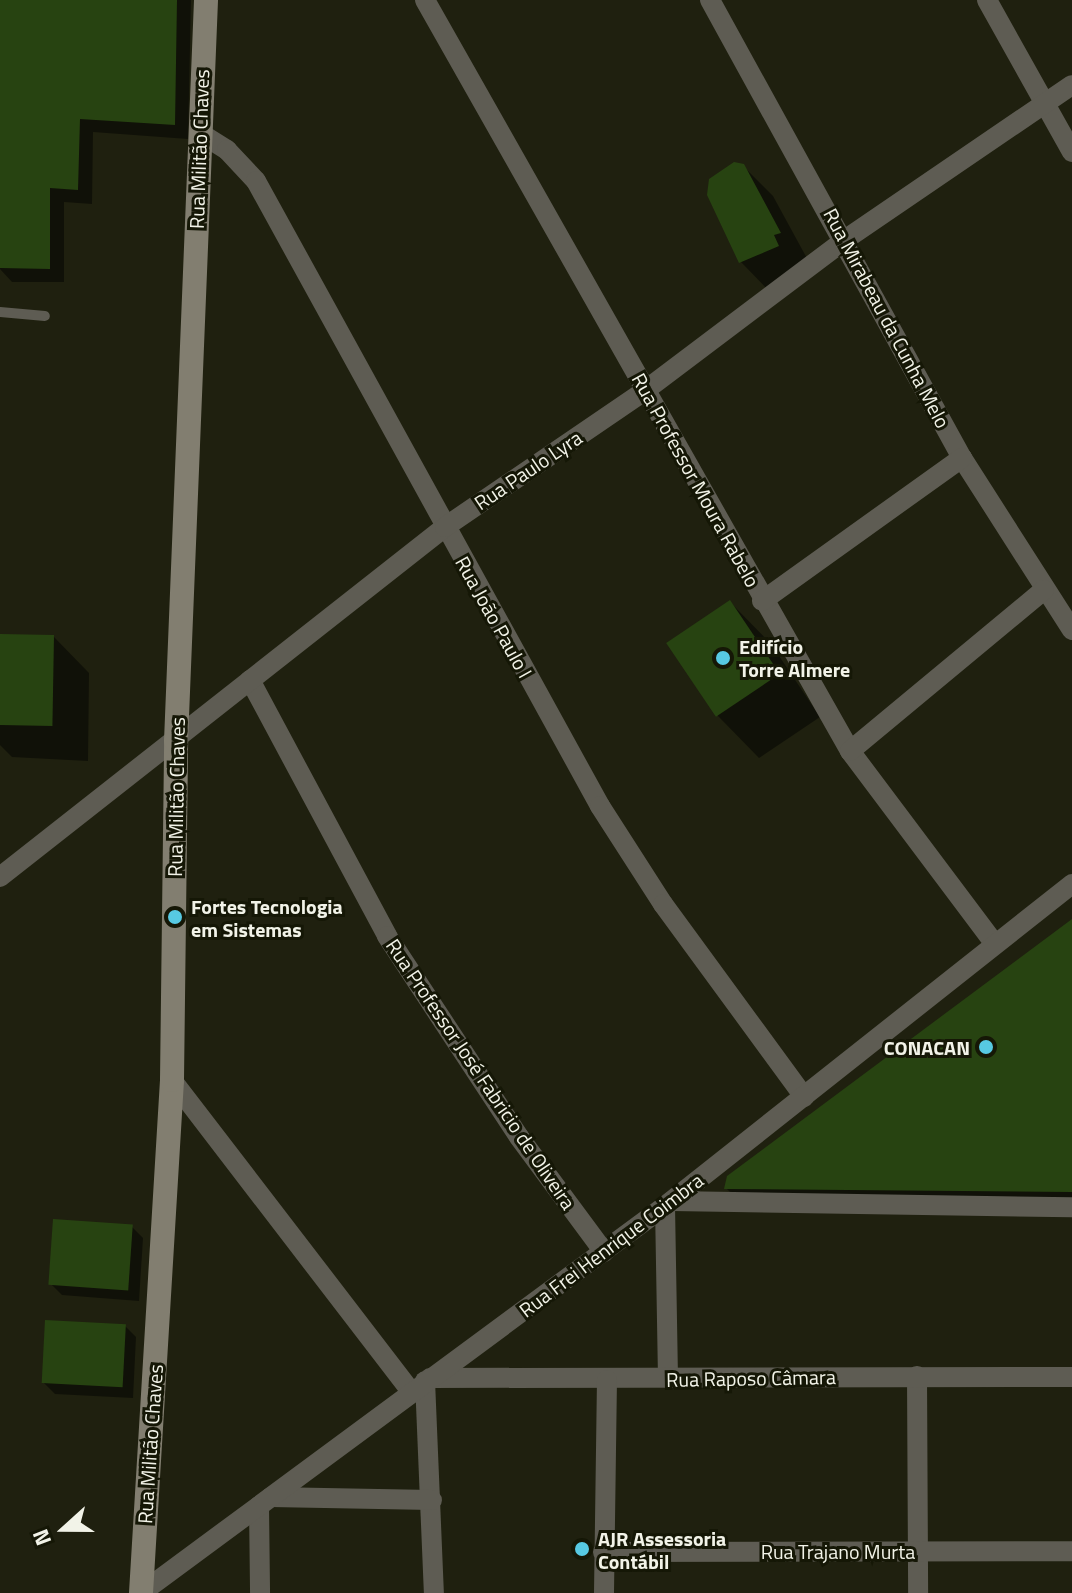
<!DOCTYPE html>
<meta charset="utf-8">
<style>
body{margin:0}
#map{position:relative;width:1072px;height:1593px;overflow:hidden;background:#1f200f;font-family:"Titillium Web",sans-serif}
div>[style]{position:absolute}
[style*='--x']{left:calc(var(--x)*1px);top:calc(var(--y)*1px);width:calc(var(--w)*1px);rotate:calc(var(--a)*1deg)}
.shadow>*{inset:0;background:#0007}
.building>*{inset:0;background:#274311;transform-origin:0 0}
.lane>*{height:10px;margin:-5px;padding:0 5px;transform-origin:5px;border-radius:5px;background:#5e5c53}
.street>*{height:20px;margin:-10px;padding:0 10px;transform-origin:10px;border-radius:10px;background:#5e5c53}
.secondary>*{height:24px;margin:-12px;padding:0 12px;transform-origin:12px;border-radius:12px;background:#827e70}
.dots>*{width:22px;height:22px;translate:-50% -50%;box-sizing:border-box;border:4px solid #151706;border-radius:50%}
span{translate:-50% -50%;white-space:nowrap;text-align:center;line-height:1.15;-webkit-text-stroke:6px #151706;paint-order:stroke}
.street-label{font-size:20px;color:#f2f3e8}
.poi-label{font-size:20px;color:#f2f3e8;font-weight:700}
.left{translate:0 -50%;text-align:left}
.right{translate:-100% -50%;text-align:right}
.north{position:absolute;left:24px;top:1489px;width:80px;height:80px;-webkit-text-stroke:6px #151706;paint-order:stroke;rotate:249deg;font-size:22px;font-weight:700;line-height:32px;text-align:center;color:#f2f3e8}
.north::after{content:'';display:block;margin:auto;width:28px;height:36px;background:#f2f3e8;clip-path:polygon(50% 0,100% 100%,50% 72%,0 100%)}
</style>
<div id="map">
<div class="shadow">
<div style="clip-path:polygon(0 0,191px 0,188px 139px,93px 132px,92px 204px,64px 202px,64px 282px,12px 282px,0 269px)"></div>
<div style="clip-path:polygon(743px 166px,773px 196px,809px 262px,770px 292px,741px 262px)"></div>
<div style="clip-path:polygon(730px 602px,771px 644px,820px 717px,759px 758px,718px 716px,669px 643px)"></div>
<div style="clip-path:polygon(54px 637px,89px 673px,88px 761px,12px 757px,0 745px,0 638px)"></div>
<div style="clip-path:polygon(1072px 921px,1072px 1204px,741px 1203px,726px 1188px)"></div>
<div style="clip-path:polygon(132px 1227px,143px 1238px,139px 1301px,62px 1295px,51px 1284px)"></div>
<div style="clip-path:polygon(125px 1326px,136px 1337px,133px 1398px,55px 1394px,43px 1382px)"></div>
</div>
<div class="building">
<div style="clip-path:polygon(0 0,177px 0,175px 125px,80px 119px,78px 190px,50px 188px,50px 269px,0 268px)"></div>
<div style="clip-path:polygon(734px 162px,744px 164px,781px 233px,774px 235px,779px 246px,739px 263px,707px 195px,709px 179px)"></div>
<div style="left:730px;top:600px;width:89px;height:77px;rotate:56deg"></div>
<div style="left:54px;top:635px;width:91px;height:54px;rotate:91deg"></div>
<div style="clip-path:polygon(1072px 919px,1072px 1192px,724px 1189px,727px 1176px)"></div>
<div style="left:53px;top:1219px;width:80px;height:66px;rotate:4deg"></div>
<div style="left:45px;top:1320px;width:81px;height:63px;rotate:3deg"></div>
</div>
<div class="lane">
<div style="--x:0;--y:312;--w:45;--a:5.1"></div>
</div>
<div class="street">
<div style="--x:425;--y:0;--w:863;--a:60.49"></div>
<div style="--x:850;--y:751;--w:240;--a:53.1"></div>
<div style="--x:710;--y:0;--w:523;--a:61.18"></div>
<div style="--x:962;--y:458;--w:204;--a:57.4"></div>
<div style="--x:987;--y:0;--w:174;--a:60.8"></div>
<div style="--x:200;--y:133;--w:32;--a:32"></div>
<div style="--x:227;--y:150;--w:42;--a:46.9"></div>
<div style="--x:256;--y:181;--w:713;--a:61.17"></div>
<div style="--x:600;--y:806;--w:117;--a:57.3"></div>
<div style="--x:663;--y:904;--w:239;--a:53.8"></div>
<div style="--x:762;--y:601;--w:246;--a:-35.6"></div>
<div style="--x:250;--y:680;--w:290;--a:61.8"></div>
<div style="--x:387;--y:936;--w:240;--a:56.7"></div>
<div style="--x:519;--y:1137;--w:143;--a:53.5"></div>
<div style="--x:850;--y:751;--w:252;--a:-39.7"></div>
<div style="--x:0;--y:877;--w:566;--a:-38.19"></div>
<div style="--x:445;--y:527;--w:245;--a:-34.3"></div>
<div style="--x:647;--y:389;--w:249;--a:-37"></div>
<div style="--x:846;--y:239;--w:273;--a:-34.3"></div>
<div style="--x:172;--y:1080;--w:392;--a:52.5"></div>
<div style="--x:672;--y:1201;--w:400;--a:0.9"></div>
<div style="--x:665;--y:1206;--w:172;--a:89"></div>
<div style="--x:917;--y:1376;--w:217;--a:89.7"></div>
<div style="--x:430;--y:1378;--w:642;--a:-0.09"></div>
<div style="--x:425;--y:1381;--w:212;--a:87.6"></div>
<div style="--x:271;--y:1497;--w:161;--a:1.1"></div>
<div style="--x:259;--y:1506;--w:87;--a:89.3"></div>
<div style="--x:603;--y:1552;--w:469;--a:-0.1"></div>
<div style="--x:141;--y:1593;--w:651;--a:-36.45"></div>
<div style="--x:665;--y:1206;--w:519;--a:-38.35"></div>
<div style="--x:604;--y:1593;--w:213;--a:-89.2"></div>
</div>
<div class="secondary">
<div style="--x:141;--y:1593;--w:514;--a:-86.54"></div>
<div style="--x:172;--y:1080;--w:339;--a:-89.3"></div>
<div style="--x:176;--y:741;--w:742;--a:-87.68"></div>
</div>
<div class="dots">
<div style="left:723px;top:658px;background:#57c9e2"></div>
<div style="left:175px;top:917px;background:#57c9e2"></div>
<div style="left:986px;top:1047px;background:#57c9e2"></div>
<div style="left:582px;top:1549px;background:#57c9e2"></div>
</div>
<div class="street-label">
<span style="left:199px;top:149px;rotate:-88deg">Rua Militão Chaves</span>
<span style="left:887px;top:318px;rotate:62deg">Rua Mirabeau da Cunha Melo</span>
<span style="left:528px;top:470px;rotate:-34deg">Rua Paulo Lyra</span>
<span style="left:696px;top:480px;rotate:61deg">Rua Professor Moura Rabelo</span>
<span style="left:494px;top:617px;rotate:61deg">Rua João Paulo I</span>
<span style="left:176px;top:797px;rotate:-89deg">Rua Militão Chaves</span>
<span style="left:481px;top:1074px;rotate:56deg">Rua Professor José Fabricio de Oliveira</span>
<span style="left:611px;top:1245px;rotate:-37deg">Rua Frei Henrique Coimbra</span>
<span style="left:751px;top:1378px;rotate:-1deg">Rua Raposo Câmara</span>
<span style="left:150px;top:1444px;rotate:-86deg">Rua Militão Chaves</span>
<span style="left:838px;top:1551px">Rua Trajano Murta</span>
</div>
<div class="poi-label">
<span class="left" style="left:739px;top:658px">Edifício<br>Torre Almere</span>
<span class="left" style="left:191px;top:918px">Fortes Tecnologia<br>em Sistemas</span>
<span class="right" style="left:970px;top:1047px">CONACAN</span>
<span class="left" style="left:598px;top:1550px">AJR Assessoria<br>Contábil</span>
</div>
<div class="north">N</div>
</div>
